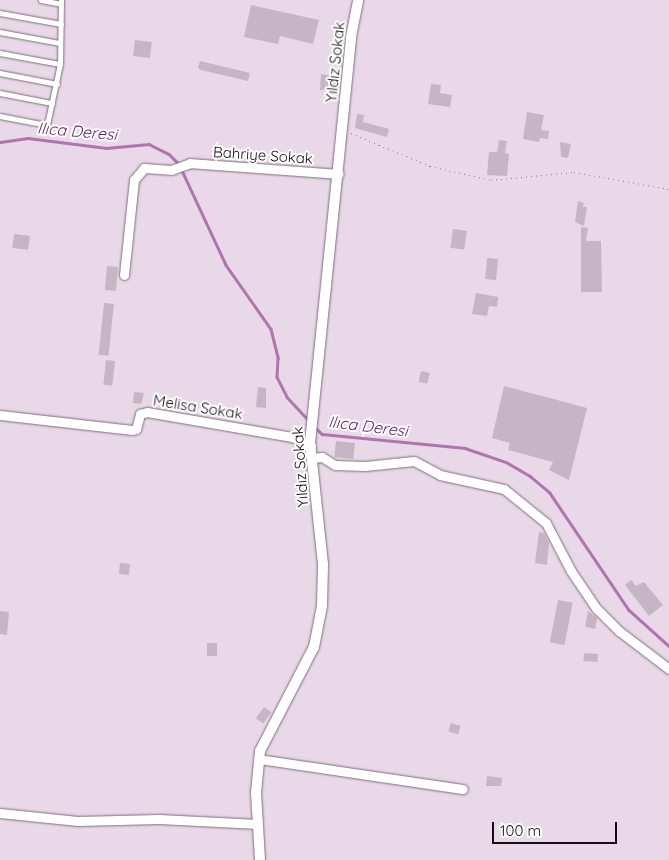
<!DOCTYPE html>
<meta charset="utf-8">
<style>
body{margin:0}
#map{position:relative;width:669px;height:860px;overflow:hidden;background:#e9d8e8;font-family:Quicksand,sans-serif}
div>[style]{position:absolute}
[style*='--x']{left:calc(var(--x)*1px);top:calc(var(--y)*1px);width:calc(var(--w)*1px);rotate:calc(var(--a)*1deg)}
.stream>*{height:2.5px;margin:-1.25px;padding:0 1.25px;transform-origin:1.25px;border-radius:1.25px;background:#b074ae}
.building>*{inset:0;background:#c6b5c4;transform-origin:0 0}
.path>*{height:1px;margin-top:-0.5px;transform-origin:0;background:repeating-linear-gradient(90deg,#8d818d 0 1px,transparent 0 5px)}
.roads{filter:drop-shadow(0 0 1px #7e6e7d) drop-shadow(0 0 1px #7e6e7d)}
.service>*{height:4.5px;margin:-2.25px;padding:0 2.25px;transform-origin:2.25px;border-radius:2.25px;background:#fff}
.minor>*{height:9px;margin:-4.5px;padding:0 4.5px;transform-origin:4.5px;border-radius:4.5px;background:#fff}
.tertiary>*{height:10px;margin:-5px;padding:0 5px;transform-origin:5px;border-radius:5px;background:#fff}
span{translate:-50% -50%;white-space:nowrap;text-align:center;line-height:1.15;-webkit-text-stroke:4px #fff;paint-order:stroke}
.street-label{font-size:15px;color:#130d13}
.water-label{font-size:16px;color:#641a63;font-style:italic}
.scale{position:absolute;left:492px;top:822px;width:125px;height:22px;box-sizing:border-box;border:2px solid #130d13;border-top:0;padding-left:6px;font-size:15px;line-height:18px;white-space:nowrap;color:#130d13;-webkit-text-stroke:4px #fff;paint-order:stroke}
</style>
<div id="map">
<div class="stream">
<div style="--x:0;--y:142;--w:28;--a:-8"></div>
<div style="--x:28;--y:138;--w:79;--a:7.3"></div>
<div style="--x:106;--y:148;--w:43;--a:-5.3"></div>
<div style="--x:149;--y:144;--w:22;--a:27"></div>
<div style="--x:169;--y:154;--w:14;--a:45"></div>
<div style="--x:179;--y:164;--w:111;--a:65"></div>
<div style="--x:226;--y:265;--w:78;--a:54.9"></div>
<div style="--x:271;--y:329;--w:30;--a:76"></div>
<div style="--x:278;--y:358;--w:19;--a:93"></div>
<div style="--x:277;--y:377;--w:22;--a:63"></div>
<div style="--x:287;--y:397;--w:33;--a:47"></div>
<div style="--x:315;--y:427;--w:10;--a:45"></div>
<div style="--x:322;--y:434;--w:144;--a:5.6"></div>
<div style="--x:465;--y:448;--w:43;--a:18.9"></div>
<div style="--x:506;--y:462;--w:28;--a:30"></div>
<div style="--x:530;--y:476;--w:26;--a:40"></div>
<div style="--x:550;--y:493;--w:141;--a:56"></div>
<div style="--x:629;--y:610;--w:54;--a:42"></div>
</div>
<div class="building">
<div style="clip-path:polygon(251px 5px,319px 20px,313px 44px,280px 36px,278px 44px,244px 37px)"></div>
<div style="left:135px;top:40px;width:17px;height:16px;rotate:7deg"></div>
<div style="clip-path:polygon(200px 61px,250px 73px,248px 81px,201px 70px,198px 68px)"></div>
<div style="clip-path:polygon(321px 74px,338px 77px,337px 88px,320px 90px)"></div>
<div style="clip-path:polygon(431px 84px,441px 85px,440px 93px,452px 95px,450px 107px,428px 104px)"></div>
<div style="clip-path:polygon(527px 112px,544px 115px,541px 130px,549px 131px,548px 139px,540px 138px,539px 142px,523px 139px)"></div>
<div style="clip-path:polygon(357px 114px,364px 115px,363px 122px,389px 129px,387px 137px,355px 128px)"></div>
<div style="clip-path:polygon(499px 140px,507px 141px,505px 153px,509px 154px,507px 176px,487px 175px,489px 152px,497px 152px)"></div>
<div style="clip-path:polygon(560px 142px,571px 144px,568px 158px,561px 157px)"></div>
<div style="clip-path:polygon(578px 201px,584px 203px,583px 207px,587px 207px,584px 226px,575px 222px)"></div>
<div style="clip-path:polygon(581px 227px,588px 228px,586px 241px,601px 241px,602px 292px,581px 292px)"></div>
<div style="left:453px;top:229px;width:14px;height:19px;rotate:8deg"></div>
<div style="left:14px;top:234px;width:16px;height:14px;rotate:7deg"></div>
<div style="left:487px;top:258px;width:11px;height:21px;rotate:5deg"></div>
<div style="left:107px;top:266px;width:11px;height:24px;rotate:5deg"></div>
<div style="clip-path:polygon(476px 293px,498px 297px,497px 307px,489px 306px,487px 316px,472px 314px)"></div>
<div style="left:104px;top:303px;width:10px;height:52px;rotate:6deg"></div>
<div style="left:106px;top:360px;width:9px;height:25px;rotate:6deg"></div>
<div style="left:421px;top:371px;width:9px;height:11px;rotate:13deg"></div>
<div style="clip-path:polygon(504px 386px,587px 408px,569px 480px,549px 470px,553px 462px,508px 450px,510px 443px,492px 438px)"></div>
<div style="clip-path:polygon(258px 387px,266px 388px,266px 408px,256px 407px)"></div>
<div style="clip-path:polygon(134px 392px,144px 393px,141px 404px,133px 403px)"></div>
<div style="left:336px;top:441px;width:19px;height:16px;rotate:6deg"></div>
<div style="clip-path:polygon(539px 532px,544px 533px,549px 543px,547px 565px,535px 563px)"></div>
<div style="left:120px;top:563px;width:10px;height:11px;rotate:6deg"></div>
<div style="clip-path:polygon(631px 580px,636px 586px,644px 582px,663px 605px,649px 616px,625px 585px)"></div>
<div style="left:558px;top:600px;width:15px;height:43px;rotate:11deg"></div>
<div style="clip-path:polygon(0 611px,9px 612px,7px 635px,0 634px)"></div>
<div style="clip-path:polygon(588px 611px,597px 618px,595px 629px,585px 627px)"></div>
<div style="left:207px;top:643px;width:10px;height:13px"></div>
<div style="left:584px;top:653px;width:14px;height:8px;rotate:4deg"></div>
<div style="left:264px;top:707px;width:9px;height:14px;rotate:36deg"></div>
<div style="left:451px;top:723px;width:10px;height:9px;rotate:17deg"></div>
<div style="clip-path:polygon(487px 776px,502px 778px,501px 786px,486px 786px)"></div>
</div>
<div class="path">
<div style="--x:351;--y:133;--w:86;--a:22.7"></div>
<div style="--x:430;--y:166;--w:63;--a:12.9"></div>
<div style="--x:491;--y:180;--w:83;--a:-5.5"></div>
<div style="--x:574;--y:172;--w:97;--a:10.1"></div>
</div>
<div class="roads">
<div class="service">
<div style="--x:41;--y:0;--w:20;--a:11"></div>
<div style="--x:0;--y:13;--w:62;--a:10.2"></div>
<div style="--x:0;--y:32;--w:61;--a:10.4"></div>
<div style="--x:0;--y:53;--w:61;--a:10.4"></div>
<div style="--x:0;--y:73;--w:58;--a:10.9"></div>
<div style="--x:0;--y:93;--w:53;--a:10.9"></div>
<div style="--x:0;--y:116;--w:48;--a:10.8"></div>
<div style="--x:47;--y:125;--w:62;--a:-78"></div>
<div style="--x:60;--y:64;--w:64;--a:-89.1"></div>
</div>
<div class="minor">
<div style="--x:124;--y:275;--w:96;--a:-84"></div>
<div style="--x:134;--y:180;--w:16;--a:-50"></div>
<div style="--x:144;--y:168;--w:27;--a:4"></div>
<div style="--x:171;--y:170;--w:20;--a:-20"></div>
<div style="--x:190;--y:163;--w:149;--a:4.2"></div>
<div style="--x:0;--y:415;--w:133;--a:6.5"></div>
<div style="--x:132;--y:430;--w:4;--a:-14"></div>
<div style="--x:136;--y:429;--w:16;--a:-75"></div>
<div style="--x:140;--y:414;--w:7;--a:-16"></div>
<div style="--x:147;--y:412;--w:147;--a:9.8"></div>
<div style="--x:292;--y:437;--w:21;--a:25"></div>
<div style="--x:312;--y:458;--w:10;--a:-6"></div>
<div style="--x:322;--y:457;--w:15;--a:32"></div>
<div style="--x:335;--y:465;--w:30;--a:2"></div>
<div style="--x:365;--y:466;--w:49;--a:-5.8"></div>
<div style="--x:414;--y:461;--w:30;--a:28"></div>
<div style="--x:440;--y:475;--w:66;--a:12.3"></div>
<div style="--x:504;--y:489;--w:54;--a:39"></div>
<div style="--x:546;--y:523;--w:54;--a:62.5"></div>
<div style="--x:571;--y:571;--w:45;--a:56"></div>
<div style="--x:596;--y:608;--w:33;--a:45"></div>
<div style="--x:619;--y:631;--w:63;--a:37.2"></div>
<div style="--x:259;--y:759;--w:206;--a:8.4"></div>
<div style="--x:0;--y:813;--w:78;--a:5.9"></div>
<div style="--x:78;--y:821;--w:81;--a:-1.4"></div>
<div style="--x:159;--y:819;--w:99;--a:2.9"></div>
</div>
<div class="tertiary">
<div style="--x:260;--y:860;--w:67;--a:-93.4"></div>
<div style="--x:256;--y:793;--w:42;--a:-84.6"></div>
<div style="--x:260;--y:751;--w:117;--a:-62.6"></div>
<div style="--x:314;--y:647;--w:42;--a:-79"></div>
<div style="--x:322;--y:606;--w:42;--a:-88.6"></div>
<div style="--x:323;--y:564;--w:122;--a:-96.1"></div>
<div style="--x:310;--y:443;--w:408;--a:-84.2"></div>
<div style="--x:351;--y:37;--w:38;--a:-79"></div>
</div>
</div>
<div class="street-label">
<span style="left:335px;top:62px;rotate:-84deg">Yıldız Sokak</span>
<span style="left:263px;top:155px;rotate:4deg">Bahriye Sokak</span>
<span style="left:198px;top:407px;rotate:9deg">Melisa Sokak</span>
<span style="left:300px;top:467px;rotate:-94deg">Yıldız Sokak</span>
</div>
<div class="water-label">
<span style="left:77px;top:131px;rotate:5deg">Ilıca Deresi</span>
<span style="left:368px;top:426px;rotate:7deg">Ilıca Deresi</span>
</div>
<div class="scale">100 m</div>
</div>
